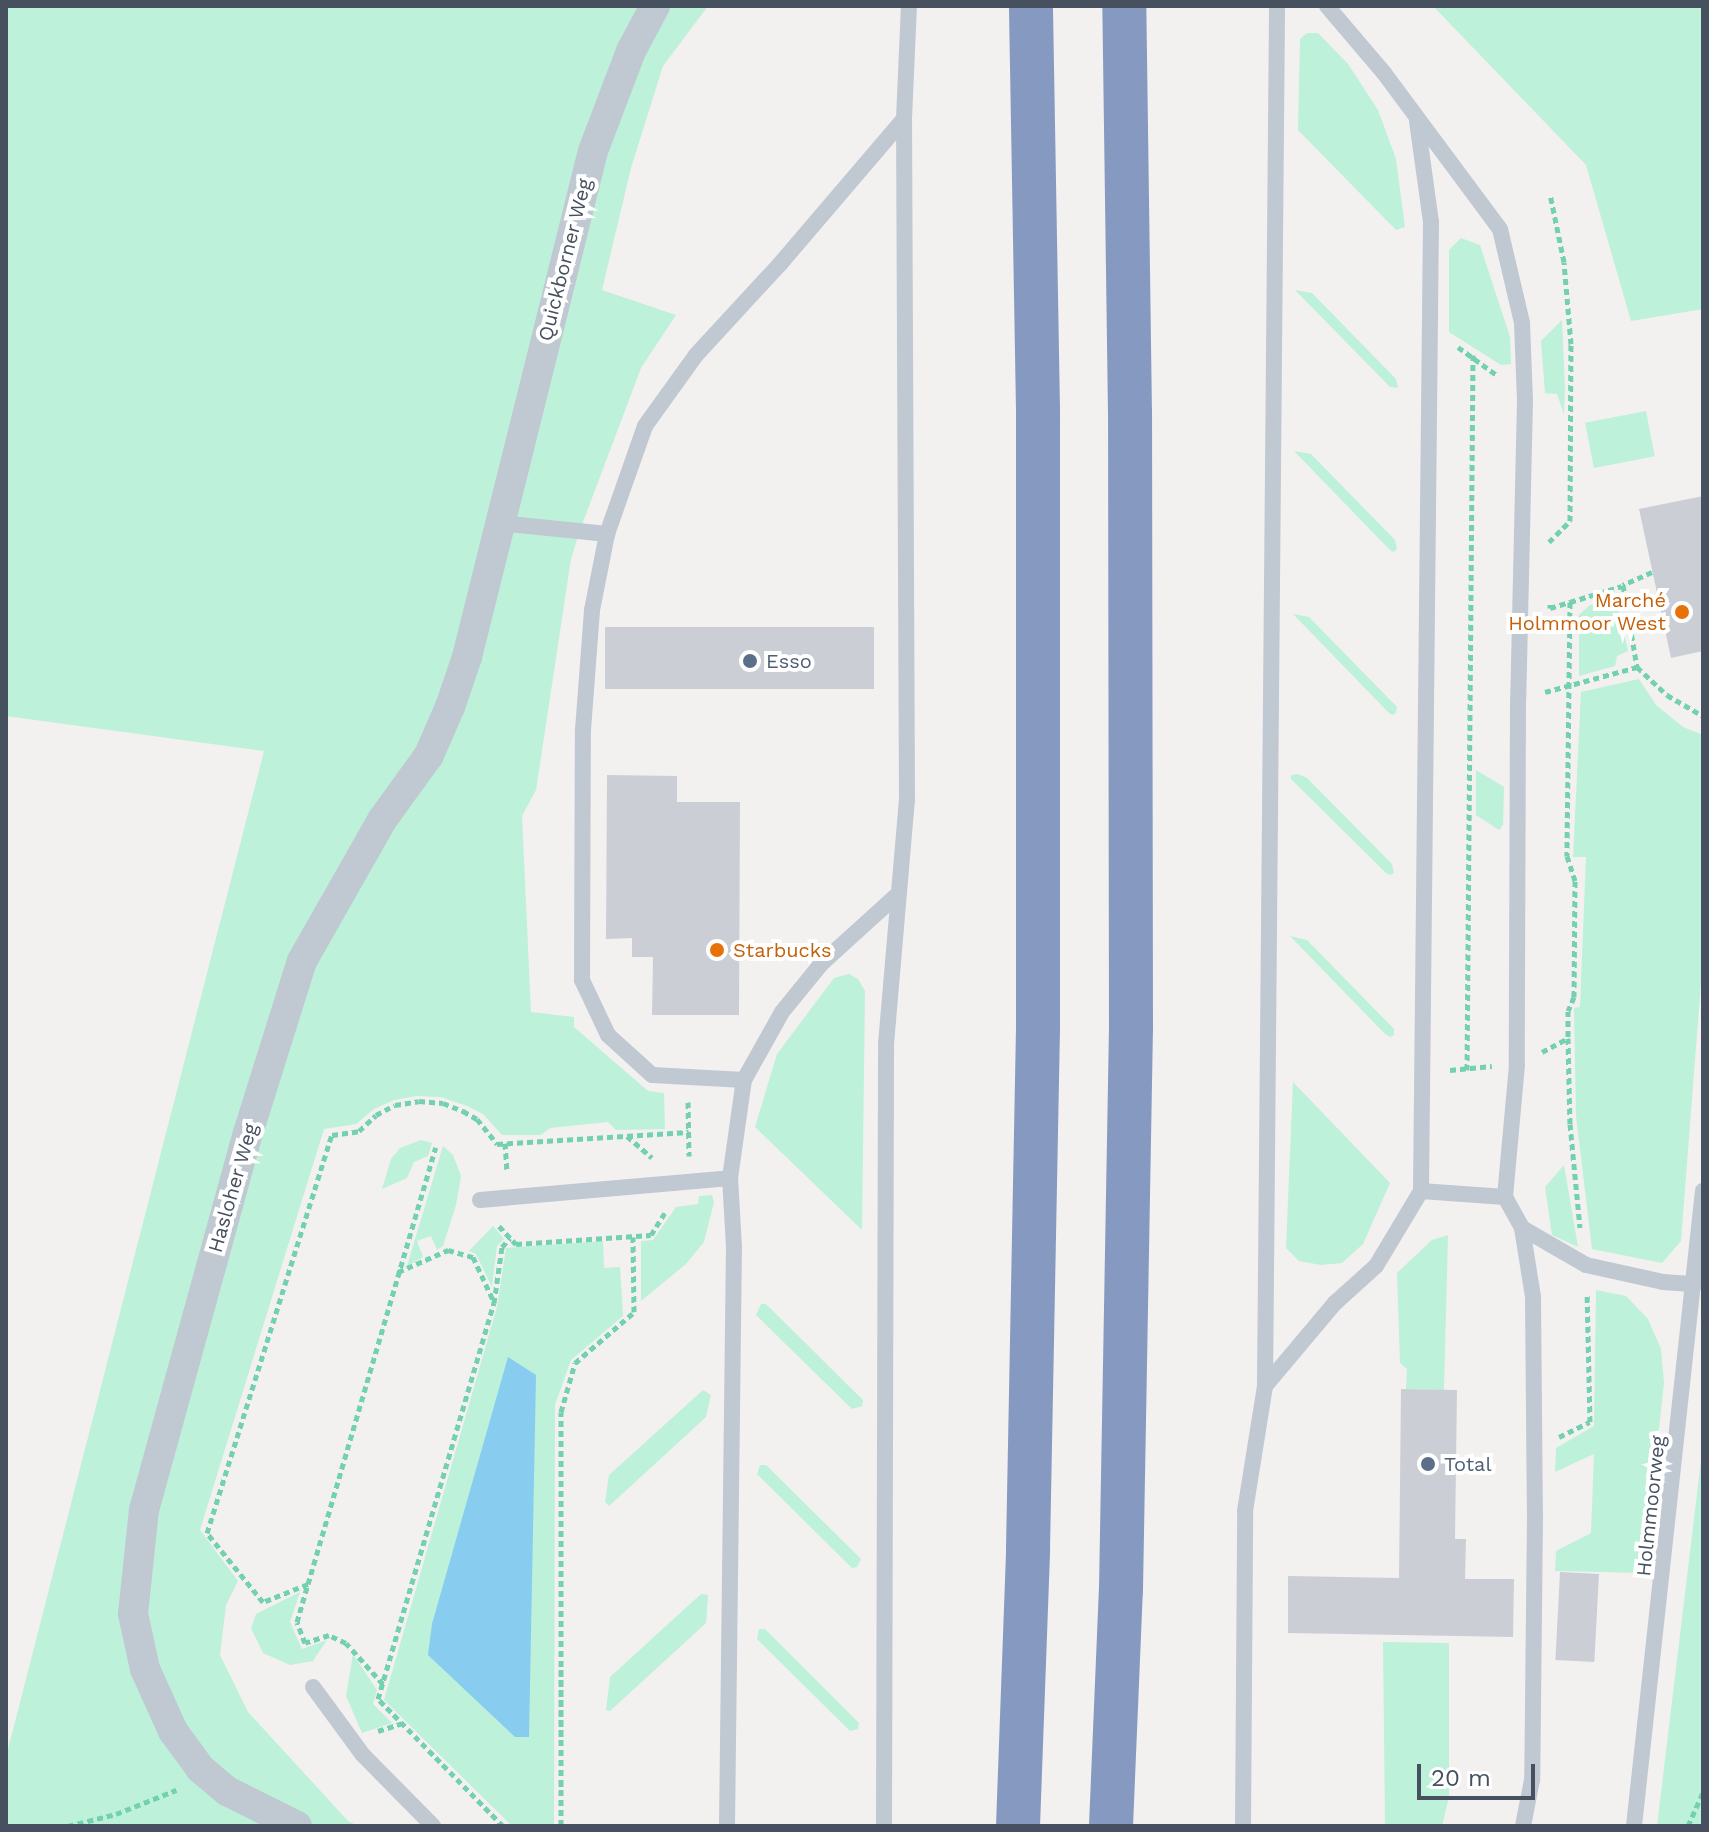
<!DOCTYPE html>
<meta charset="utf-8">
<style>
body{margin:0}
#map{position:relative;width:1709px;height:1832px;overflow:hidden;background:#f3f0f0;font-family:"Work Sans",sans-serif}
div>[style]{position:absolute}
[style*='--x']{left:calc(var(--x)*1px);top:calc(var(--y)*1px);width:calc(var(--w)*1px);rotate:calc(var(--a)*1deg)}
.green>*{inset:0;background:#bdf1d9;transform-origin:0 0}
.water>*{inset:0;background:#88ccf0}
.building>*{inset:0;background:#ccced6;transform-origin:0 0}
.path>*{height:5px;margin-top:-2.5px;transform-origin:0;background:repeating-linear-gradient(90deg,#73d1b1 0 6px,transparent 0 10px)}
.lane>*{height:16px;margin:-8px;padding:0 8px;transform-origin:8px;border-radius:8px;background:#c0c8d2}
.street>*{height:30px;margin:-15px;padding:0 15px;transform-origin:15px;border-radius:15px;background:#c0c8d2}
.highway>*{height:44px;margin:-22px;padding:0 22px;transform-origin:22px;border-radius:22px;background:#869ac1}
.dots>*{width:22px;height:22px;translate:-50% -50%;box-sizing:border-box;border:4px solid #fff;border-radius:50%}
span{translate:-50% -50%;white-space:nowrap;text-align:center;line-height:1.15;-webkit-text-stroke:8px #fff;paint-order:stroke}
.street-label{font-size:20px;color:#47505f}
.food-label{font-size:20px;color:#c56008}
.right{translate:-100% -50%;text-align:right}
.left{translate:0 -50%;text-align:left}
.service-label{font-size:20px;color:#4e5e75}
.frame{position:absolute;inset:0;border:8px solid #47505f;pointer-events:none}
.scale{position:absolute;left:1417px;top:1764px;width:118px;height:36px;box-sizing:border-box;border:4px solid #47505f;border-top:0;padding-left:10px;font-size:24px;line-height:28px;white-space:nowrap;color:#47505f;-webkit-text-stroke:6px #fff;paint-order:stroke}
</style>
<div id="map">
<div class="green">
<div style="clip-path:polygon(6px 6px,708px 6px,663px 66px,631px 168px,602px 290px,676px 315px,641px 368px,580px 530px,571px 559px,536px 790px,522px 816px,531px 1012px,574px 1017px,574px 1027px,648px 1091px,664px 1093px,665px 1129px,616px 1130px,608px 1122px,550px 1128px,541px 1135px,502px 1135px,483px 1114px,467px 1106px,441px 1097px,417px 1096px,394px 1100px,374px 1109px,356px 1124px,324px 1129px,200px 1530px,238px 1581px,226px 1605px,220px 1655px,248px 1712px,348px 1821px,358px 1826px,6px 1826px,6px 1757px,264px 751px,6px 716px)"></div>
<div style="clip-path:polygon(1433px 6px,1703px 6px,1703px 309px,1631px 321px,1586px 165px)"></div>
<div style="clip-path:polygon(1307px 33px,1318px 33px,1348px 64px,1378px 110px,1396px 159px,1405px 227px,1396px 230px,1298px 130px,1300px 39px)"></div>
<div style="clip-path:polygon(1461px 238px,1480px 245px,1510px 337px,1511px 364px,1501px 365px,1449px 332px,1449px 250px)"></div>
<div style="clip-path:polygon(1295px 290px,1312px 293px,1396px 379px,1398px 388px,1390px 387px)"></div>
<div style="clip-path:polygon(1562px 320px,1565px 388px,1564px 414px,1557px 394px,1545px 393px,1541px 341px)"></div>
<div style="left:1646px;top:411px;width:46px;height:62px;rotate:79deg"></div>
<div style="clip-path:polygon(1294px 451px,1311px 454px,1395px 540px,1397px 549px,1393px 552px,1388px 548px)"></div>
<div style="clip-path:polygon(1616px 598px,1628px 651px,1617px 656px,1615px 666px,1579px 676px,1579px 615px,1590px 605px)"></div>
<div style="clip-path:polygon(1293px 614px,1309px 617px,1397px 707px,1396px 713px,1392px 715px,1387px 711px)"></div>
<div style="clip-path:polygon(1639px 679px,1656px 705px,1683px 727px,1703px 735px,1703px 957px,1681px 1241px,1662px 1263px,1592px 1249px,1576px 1116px,1574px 1008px,1580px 1007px,1586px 857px,1573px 857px,1581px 692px)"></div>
<div style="clip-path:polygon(1476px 770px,1504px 787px,1503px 825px,1499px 830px,1476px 815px)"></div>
<div style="clip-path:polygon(1298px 774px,1307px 778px,1392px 864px,1394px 873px,1390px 875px,1385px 872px,1291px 779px,1291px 775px)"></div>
<div style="clip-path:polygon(1290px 936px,1307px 940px,1394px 1029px,1394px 1035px,1390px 1037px,1384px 1033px)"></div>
<div style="clip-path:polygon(849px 974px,858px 979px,865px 991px,862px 1230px,755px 1127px,777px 1054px,834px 978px)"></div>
<div style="clip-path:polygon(1293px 1082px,1390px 1183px,1363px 1244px,1342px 1263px,1321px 1265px,1299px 1261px,1286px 1248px)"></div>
<div style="clip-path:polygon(421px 1140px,432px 1143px,428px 1156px,414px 1162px,407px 1178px,382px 1189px,391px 1159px,400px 1148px)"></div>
<div style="clip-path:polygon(443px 1146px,453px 1155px,461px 1176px,456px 1205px,443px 1246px,437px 1250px,431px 1236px,417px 1241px,423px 1257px,407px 1266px)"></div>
<div style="clip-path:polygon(1564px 1165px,1578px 1247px,1552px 1235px,1545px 1187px)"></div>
<div style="clip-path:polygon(712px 1195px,714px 1202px,704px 1242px,686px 1264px,641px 1301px,641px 1241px,653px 1240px,676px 1207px,698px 1204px,699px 1196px)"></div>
<div style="clip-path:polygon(493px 1226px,504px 1239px,497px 1246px,492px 1287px,476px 1254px,469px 1251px)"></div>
<div style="clip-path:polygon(1448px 1235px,1444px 1390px,1406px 1389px,1407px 1369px,1400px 1363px,1397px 1273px,1432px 1240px)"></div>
<div style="clip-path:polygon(603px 1241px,604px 1268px,620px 1267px,623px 1316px,571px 1360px,555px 1405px,554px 1826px,512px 1826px,384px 1700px,497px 1307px,506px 1248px)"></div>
<div style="clip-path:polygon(1596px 1290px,1626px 1296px,1648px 1319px,1661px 1349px,1664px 1383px,1643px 1573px,1555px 1571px,1556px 1551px,1591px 1533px,1594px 1454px,1555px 1472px,1556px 1448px,1594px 1426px)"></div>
<div style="clip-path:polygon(761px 1304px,766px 1304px,863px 1400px,862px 1406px,852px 1409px,756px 1315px)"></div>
<div style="clip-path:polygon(703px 1390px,711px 1395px,706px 1417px,609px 1506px,605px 1502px,609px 1475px)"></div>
<div style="clip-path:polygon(1703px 1444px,1703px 1826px,1657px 1826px)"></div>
<div style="clip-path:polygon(760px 1465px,766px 1465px,861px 1559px,857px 1567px,852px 1568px,757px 1474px)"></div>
<div style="clip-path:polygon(300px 1592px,290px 1622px,302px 1649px,327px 1640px,313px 1661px,290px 1665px,263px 1653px,251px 1628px,256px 1614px)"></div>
<div style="clip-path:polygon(701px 1594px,708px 1595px,706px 1623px,610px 1711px,606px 1710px,610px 1677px)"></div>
<div style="clip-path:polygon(759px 1629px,765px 1629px,859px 1723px,858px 1729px,850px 1731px,757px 1639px)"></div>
<div style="clip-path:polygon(1383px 1642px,1449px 1643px,1449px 1797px,1442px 1826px,1385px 1826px)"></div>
<div style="clip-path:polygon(353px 1654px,377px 1690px,373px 1704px,392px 1723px,362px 1733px,346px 1696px)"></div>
</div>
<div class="water">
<div style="clip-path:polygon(508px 1357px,536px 1375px,529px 1737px,515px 1737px,428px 1655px,432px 1624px)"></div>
</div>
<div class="building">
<div style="clip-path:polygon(1703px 496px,1703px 651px,1671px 658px,1639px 509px)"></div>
<div style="left:605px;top:627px;width:269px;height:62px"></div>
<div style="clip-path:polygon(607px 775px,677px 776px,677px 802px,740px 802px,739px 1015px,652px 1015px,653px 957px,632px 957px,632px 938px,606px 939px)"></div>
<div style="clip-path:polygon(1401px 1389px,1457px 1390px,1455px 1539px,1466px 1539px,1465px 1579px,1514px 1579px,1513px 1637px,1288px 1633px,1288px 1576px,1399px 1578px)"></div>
<div style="left:1560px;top:1572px;width:39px;height:88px;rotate:3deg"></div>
</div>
<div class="path">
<div style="--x:1458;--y:347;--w:49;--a:35.9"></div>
<div style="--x:1549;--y:542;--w:30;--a:-45"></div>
<div style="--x:1570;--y:521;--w:177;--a:-89.7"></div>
<div style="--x:1571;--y:344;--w:82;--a:-94.9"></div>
<div style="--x:1564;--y:262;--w:69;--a:-101.6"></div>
<div style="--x:1652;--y:572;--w:32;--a:156"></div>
<div style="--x:1623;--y:585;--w:83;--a:80.3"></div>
<div style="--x:1637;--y:667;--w:41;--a:43"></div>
<div style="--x:1667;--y:695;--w:42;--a:30.3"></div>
<div style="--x:1570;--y:602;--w:54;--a:-17.1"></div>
<div style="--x:1550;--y:604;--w:4;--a:90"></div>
<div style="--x:1550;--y:608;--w:21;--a:-17"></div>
<div style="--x:1570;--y:602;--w:254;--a:90.7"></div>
<div style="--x:1567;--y:856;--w:26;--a:72"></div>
<div style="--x:1575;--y:881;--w:116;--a:90.5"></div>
<div style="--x:1574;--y:997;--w:15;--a:113"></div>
<div style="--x:1568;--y:1011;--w:27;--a:90"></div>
<div style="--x:1568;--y:1038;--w:86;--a:88.7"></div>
<div style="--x:1570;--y:1124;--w:104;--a:84.5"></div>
<div style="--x:1545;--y:692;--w:95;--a:-15.2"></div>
<div style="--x:1542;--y:1052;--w:30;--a:-28"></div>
<div style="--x:1450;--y:1070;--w:42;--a:-5.4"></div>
<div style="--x:1467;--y:1070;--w:715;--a:-89.52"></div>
<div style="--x:688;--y:1102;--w:54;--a:88.9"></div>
<div style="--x:627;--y:1136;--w:33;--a:41"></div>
<div style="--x:505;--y:1143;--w:27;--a:86"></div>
<div style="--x:499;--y:1226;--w:25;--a:47"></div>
<div style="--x:516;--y:1244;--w:135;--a:-3.8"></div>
<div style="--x:651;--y:1235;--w:28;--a:-58"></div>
<div style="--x:398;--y:1272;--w:55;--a:-23.7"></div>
<div style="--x:448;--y:1250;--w:26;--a:16"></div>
<div style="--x:473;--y:1257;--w:50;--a:65"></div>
<div style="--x:1559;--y:1437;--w:34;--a:-26"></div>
<div style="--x:1590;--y:1422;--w:128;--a:-91.3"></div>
<div style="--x:308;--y:1584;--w:455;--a:-73.7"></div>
<div style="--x:383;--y:1684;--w:55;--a:-132.1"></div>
<div style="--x:346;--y:1643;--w:19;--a:-155"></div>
<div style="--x:329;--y:1635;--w:25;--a:162"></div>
<div style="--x:305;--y:1643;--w:22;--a:-111"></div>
<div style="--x:297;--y:1622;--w:40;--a:-74"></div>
<div style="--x:308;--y:1584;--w:48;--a:158.2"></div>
<div style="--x:263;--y:1602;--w:89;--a:-129.1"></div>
<div style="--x:207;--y:1533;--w:417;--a:-72.6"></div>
<div style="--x:332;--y:1135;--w:27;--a:-8"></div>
<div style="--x:359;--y:1131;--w:23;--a:-43"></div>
<div style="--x:376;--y:1115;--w:21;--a:-28"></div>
<div style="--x:395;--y:1105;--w:24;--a:-9"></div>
<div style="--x:419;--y:1101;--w:24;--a:5"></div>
<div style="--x:443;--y:1103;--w:22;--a:22"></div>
<div style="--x:463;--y:1111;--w:16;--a:30"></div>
<div style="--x:477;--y:1119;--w:32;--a:51"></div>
<div style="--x:497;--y:1144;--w:192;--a:-3.6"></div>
<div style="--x:378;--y:1731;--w:25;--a:-18"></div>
<div style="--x:68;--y:1826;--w:49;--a:-14"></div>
<div style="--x:116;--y:1814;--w:65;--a:-21.8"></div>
<div style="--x:503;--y:1826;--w:178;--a:-134.5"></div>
<div style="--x:378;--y:1699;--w:413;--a:-73.7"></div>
<div style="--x:494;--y:1303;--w:57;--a:-81.9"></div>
<div style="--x:502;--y:1247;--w:12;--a:-48"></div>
<div style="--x:561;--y:1826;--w:414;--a:-90"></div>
<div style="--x:561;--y:1412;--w:51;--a:-74.1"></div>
<div style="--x:575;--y:1363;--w:78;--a:-40.8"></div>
<div style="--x:634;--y:1312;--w:75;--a:-90.8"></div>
<div style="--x:1688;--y:1826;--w:36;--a:-66"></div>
</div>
<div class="lane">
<div style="--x:1327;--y:6;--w:88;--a:49.6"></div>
<div style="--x:1384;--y:73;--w:194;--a:53.4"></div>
<div style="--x:1500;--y:229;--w:97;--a:76.8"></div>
<div style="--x:1522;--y:323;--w:77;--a:87.8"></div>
<div style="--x:1525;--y:400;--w:300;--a:91.3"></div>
<div style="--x:1518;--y:700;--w:365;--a:90.2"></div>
<div style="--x:1517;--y:1065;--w:133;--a:95.2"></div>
<div style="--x:1505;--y:1197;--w:35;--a:61"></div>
<div style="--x:1522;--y:1228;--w:70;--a:80.9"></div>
<div style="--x:1533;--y:1297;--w:217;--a:89.5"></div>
<div style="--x:1535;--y:1514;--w:266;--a:90.6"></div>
<div style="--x:1532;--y:1780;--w:47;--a:101.1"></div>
<div style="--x:499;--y:523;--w:109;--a:5.8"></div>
<div style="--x:744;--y:1080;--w:92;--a:-176.9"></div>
<div style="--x:652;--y:1075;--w:59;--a:-137.7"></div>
<div style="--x:608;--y:1035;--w:61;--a:-115.3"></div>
<div style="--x:582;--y:980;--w:250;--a:-89.8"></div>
<div style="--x:583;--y:730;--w:120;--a:-85.7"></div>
<div style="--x:592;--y:610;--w:77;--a:-78.8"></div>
<div style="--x:607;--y:534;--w:114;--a:-70.6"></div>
<div style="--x:645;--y:426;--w:87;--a:-54.3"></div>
<div style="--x:696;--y:355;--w:124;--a:-47.3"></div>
<div style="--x:780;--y:264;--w:191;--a:-49.5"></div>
<div style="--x:1421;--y:1191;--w:84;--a:4.1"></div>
<div style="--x:480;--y:1200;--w:251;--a:-5"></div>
<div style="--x:1522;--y:1228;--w:74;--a:30"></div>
<div style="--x:1586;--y:1265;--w:79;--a:12.4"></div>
<div style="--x:1663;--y:1282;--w:32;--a:4"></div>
<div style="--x:1265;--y:1386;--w:109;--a:-49.9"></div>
<div style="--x:1335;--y:1303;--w:55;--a:-42.1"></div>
<div style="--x:1376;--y:1266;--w:87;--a:-59"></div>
<div style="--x:1421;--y:1191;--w:969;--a:-89.41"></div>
<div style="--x:1431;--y:222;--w:102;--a:-97.9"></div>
<div style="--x:313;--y:1687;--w:84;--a:53.7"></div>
<div style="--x:363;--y:1755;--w:100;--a:45.4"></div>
<div style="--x:727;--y:1826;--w:579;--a:-89.31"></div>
<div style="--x:734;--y:1247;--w:69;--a:-93.3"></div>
<div style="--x:730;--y:1178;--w:99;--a:-81.9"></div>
<div style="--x:744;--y:1080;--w:78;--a:-60.8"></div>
<div style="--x:782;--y:1012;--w:63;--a:-50.8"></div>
<div style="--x:822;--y:963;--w:101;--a:-42.2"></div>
<div style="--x:884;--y:1826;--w:782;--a:-89.85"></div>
<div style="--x:886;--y:1044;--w:244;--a:-85.1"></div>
<div style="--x:907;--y:801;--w:682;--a:-90.25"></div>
<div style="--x:904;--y:119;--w:113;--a:-87.5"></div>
<div style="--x:1243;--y:1826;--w:315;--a:-89.6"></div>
<div style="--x:1245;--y:1511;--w:127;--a:-80.9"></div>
<div style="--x:1265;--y:1386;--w:1380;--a:-89.5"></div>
<div style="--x:1634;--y:1826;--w:639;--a:-83.8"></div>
</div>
<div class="street">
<div style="--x:297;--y:1826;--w:78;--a:-153.4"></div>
<div style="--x:227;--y:1791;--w:35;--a:-140"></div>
<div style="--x:200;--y:1768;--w:46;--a:-126.1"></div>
<div style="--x:173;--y:1731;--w:68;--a:-114.3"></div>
<div style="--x:145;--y:1669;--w:56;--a:-102.3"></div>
<div style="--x:133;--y:1614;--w:105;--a:-84"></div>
<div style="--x:144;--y:1510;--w:391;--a:-74.6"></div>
<div style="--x:248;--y:1133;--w:180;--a:-72.6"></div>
<div style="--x:302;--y:961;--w:162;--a:-60.4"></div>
<div style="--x:382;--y:820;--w:80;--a:-54.1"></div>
<div style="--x:429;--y:755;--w:52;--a:-66.4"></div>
<div style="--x:450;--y:707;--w:53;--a:-71.2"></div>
<div style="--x:467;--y:657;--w:521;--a:-76.02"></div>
<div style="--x:593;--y:151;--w:107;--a:-69.2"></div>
<div style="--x:631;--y:51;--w:51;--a:-61.9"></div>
</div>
<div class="highway">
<div style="--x:1018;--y:1826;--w:277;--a:-87.9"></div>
<div style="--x:1028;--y:1549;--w:521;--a:-88.9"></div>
<div style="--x:1038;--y:1028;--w:618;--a:-90"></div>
<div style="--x:1038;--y:410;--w:404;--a:-91"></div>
<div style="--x:1111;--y:1826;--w:237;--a:-87.6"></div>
<div style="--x:1121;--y:1589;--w:561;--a:-88.98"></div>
<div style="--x:1131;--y:1028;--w:614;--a:-90.09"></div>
<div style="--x:1130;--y:414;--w:408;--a:-90.8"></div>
</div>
<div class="dots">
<div style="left:1682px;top:612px;background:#e8710a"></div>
<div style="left:750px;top:661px;background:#5c6f8a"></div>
<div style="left:717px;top:950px;background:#e8710a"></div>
<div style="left:1428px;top:1464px;background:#5c6f8a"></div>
</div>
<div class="street-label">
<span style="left:565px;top:260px;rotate:-76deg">Quickborner Weg</span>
<span style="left:233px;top:1188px;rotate:-74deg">Hasloher Weg</span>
<span style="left:1651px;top:1506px;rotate:-84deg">Holmmoorweg</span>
</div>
<div class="food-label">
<span class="right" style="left:1666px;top:612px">Marché<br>Holmmoor West</span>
<span class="left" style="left:733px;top:950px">Starbucks</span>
</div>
<div class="service-label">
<span class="left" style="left:766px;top:661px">Esso</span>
<span class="left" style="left:1444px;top:1464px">Total</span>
</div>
<div class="frame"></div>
<div class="scale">20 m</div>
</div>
